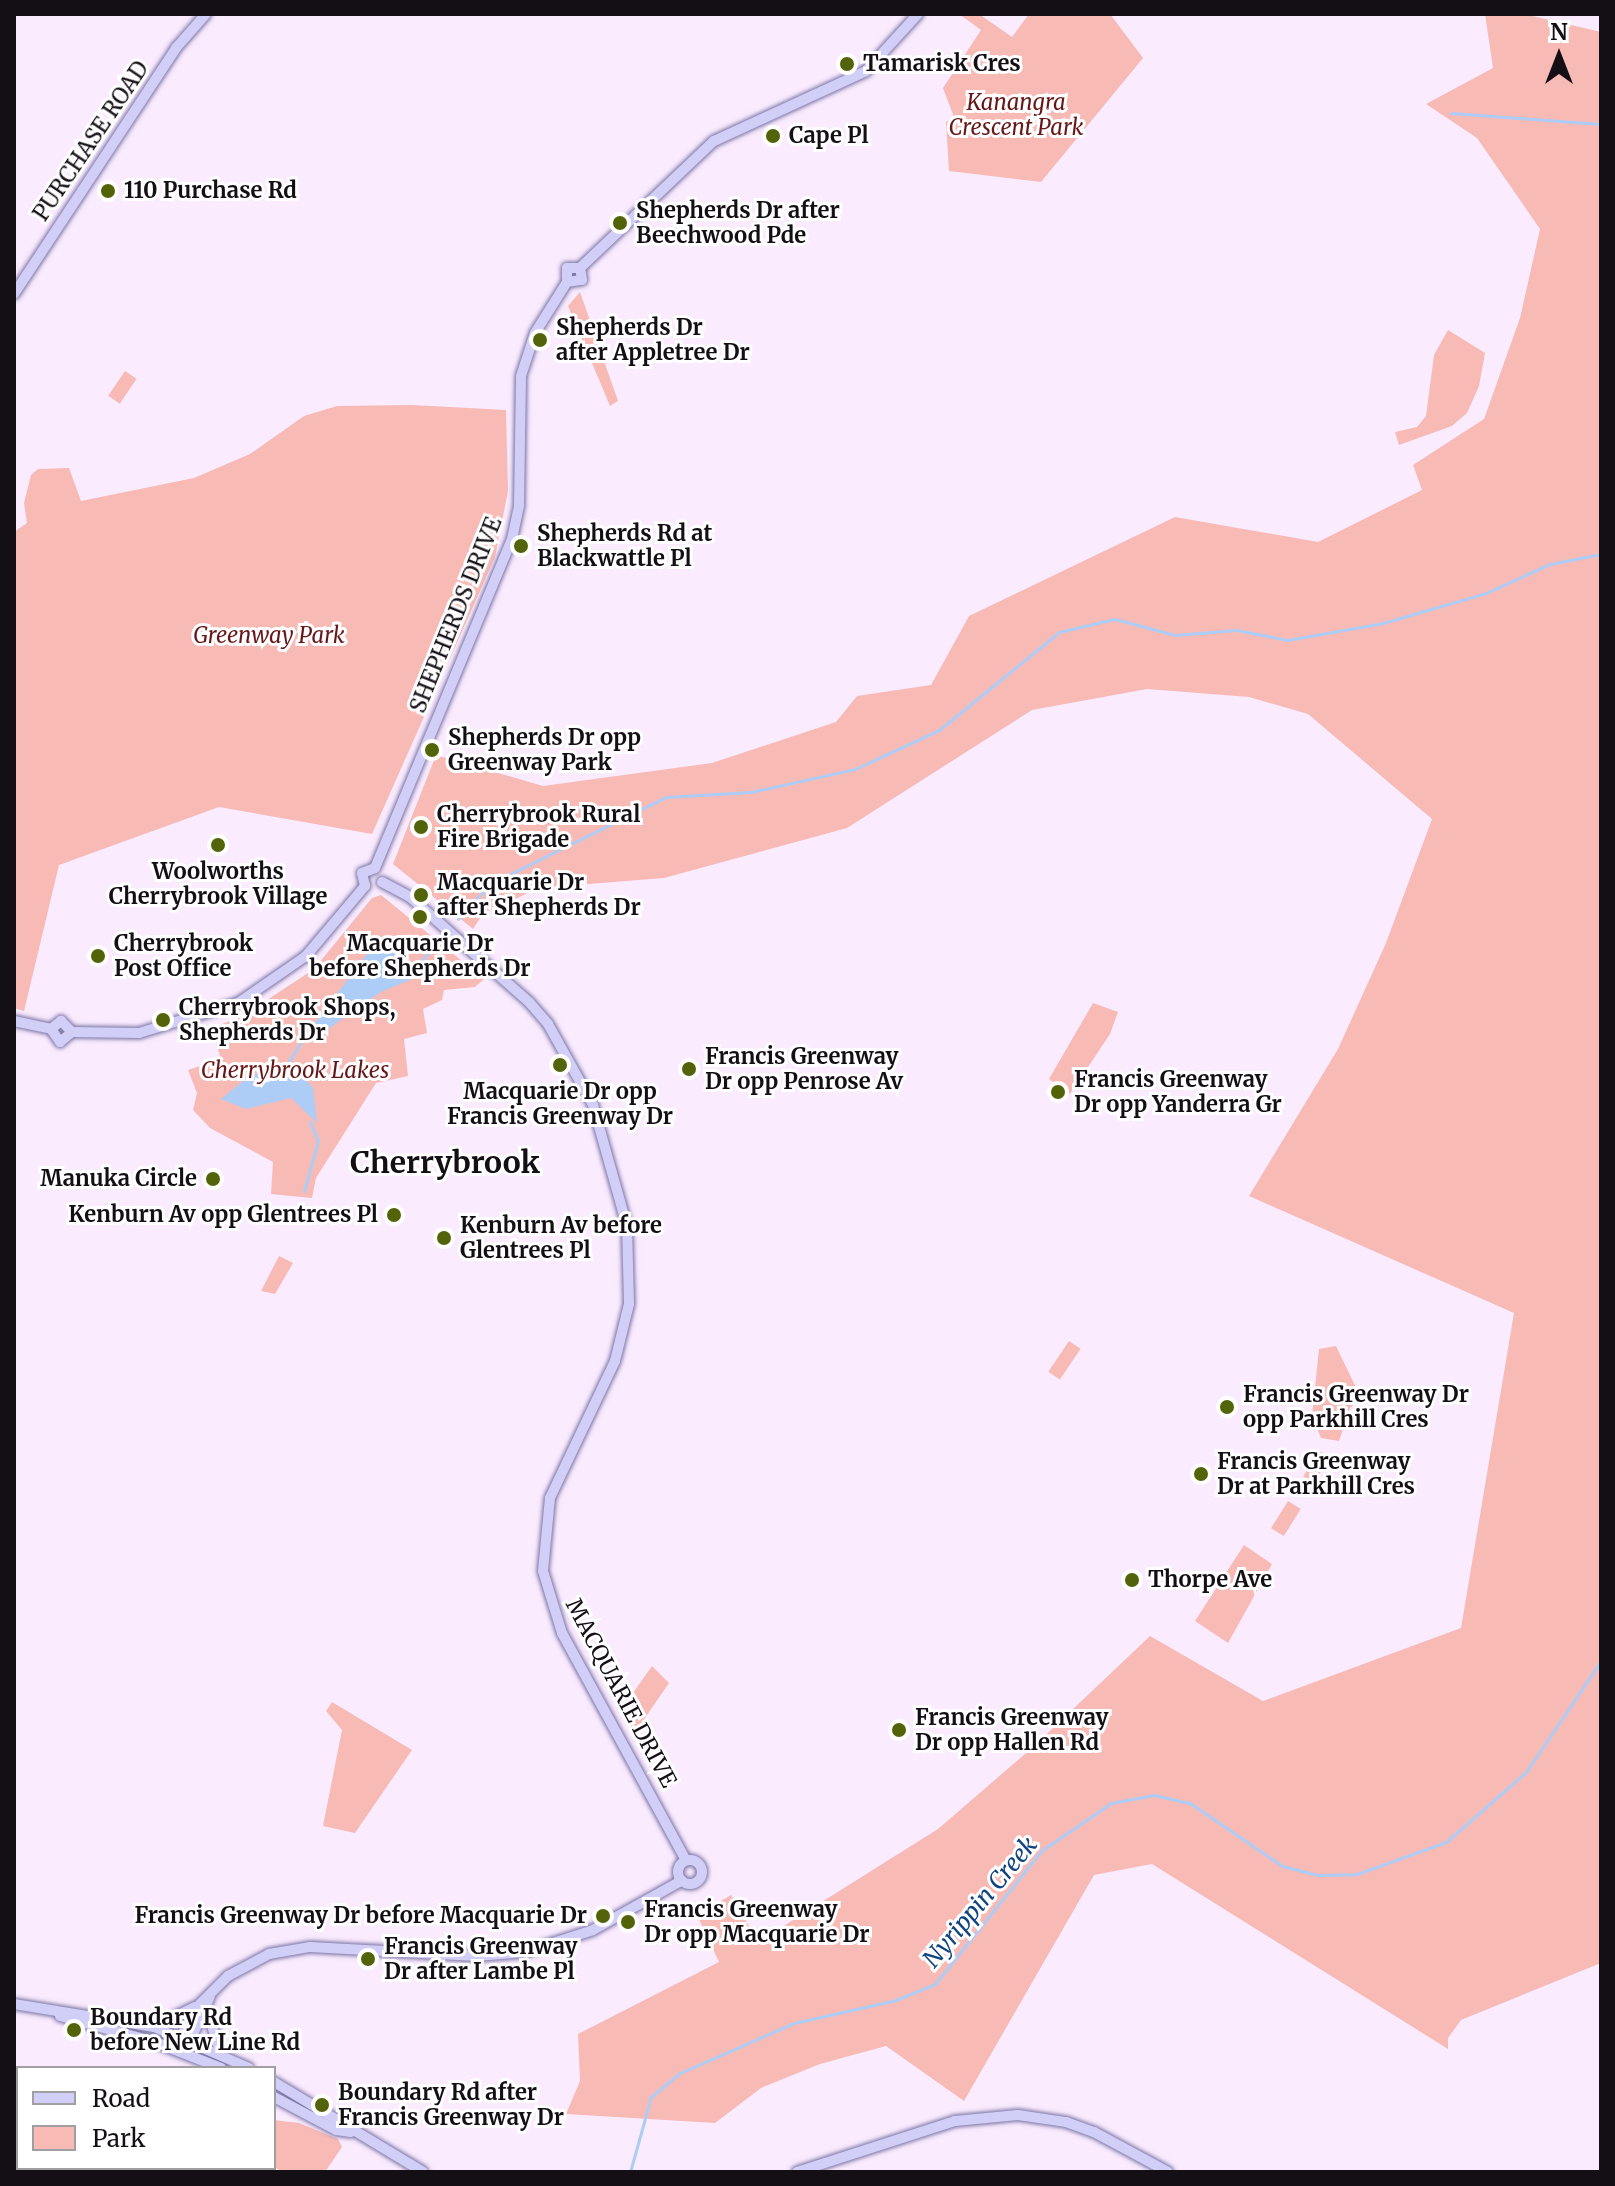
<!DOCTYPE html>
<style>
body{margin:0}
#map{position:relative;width:1615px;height:2186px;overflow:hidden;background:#faebfe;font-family:Merriweather,serif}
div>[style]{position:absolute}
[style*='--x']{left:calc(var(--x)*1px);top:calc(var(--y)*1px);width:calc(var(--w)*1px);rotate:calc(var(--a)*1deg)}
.green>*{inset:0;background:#f8bab5;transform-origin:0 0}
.water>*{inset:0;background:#adcdf7}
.stream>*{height:3px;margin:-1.5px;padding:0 1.5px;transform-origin:1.5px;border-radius:1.5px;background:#adcdf7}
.roads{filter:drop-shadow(0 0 2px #7b76a5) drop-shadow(0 0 2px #7b76a5)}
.major>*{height:10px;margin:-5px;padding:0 5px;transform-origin:5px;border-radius:5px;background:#d1cef8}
.major>.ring{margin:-5px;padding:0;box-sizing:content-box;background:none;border:10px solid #d1cef8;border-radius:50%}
.dots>*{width:22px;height:22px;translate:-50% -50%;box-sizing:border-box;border:4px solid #fff;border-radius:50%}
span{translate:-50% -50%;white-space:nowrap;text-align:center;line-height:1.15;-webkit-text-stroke:6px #fff;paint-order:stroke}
.poi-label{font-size:22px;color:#140f15;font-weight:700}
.left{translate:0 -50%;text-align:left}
.right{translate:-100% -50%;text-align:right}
.park-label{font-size:22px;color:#681719;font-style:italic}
.street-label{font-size:22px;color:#140f15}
.water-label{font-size:24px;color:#104481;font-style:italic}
.district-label{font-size:30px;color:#140f15;font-weight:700}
.frame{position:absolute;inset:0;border:16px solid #140f15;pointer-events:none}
.legend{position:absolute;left:16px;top:2066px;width:260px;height:104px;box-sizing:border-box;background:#fff;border:2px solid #a19fa1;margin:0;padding:10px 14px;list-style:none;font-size:24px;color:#140f15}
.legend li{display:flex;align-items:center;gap:16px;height:40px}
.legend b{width:40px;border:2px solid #a19fa1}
.north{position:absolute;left:1519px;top:16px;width:80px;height:80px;-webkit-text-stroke:6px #fff;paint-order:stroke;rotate:0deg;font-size:22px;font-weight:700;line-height:32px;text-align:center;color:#140f15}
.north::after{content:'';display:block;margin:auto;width:28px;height:36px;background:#140f15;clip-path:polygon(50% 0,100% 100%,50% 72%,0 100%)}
</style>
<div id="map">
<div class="green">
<div style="clip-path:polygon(959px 14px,979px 14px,1012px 37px,1029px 14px,1110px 14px,1143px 58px,1041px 182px,949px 171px,946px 122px,954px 117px,943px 88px,981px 30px)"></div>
<div style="clip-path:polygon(1485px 14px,1524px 14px,1601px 32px,1601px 1963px,1461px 2020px,1448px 2038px,1448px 2049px,1152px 1864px,1094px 1875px,964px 2101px,886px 2046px,820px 2064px,761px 2088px,715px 2123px,566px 2114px,580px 2081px,578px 2034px,719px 1962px,697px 1915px,731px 1895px,758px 1942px,938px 1829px,1033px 1747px,1150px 1636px,1263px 1701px,1461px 1628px,1514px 1313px,1249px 1196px,1338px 1049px,1386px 943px,1432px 819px,1308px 714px,1249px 697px,1147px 689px,1032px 710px,847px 828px,664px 878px,538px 888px,482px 915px,473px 929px,393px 864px,436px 755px,543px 786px,712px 763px,836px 722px,857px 696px,931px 685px,969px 616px,1175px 517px,1318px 542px,1422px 490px,1413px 465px,1484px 419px,1520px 318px,1540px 229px,1477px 138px,1426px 104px,1493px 68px)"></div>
<div style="clip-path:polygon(580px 292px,618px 401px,610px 406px,568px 306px)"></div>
<div style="clip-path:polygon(1448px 330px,1485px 353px,1479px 386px,1467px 413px,1452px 426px,1399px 445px,1395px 432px,1417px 427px,1426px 416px,1434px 355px)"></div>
<div style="left:125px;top:371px;width:14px;height:30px;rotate:34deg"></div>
<div style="clip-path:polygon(412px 405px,506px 410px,508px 491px,495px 557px,372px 834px,219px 807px,59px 865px,24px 1011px,14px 1008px,14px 532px,27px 523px,24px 503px,31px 475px,38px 469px,69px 468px,81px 501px,194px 478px,250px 454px,304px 416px,337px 406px)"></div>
<div style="clip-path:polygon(381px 895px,484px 979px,475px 987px,444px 990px,442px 1000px,423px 1009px,427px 1033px,404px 1039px,408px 1076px,376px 1083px,316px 1178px,312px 1198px,271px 1194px,273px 1162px,210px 1128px,193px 1110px,197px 1093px,188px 1070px,221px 1059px,211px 1028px,241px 1017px,314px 969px,372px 898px)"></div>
<div style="clip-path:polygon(1093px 1003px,1118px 1012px,1110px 1034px,1070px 1094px,1049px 1079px)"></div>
<div style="clip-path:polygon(279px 1256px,293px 1263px,275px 1294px,261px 1291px)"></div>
<div style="left:1069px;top:1341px;width:14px;height:37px;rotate:34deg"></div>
<div style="clip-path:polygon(1336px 1346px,1361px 1398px,1350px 1408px,1339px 1441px,1321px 1438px,1312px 1416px,1319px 1349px)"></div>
<div style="left:1317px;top:1450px;width:13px;height:30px;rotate:27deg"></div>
<div style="left:1288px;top:1501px;width:15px;height:32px;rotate:32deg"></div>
<div style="clip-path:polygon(1244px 1545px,1272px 1564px,1228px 1643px,1195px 1621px)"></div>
<div style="clip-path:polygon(652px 1666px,669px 1683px,634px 1734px,624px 1706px)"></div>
<div style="clip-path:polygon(332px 1702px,412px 1750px,355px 1833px,323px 1826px,342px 1730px,326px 1711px)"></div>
<div style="clip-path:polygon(274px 2120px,299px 2123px,338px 2139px,342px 2147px,325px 2172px,282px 2172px,274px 2167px)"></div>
</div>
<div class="water">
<div style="clip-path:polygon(384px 948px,398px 955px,412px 979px,381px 992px,328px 1029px,307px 1033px,367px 954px)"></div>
<div style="clip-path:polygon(266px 1071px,306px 1080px,313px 1088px,317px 1123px,291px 1098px,246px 1109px,221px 1099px,248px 1077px)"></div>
</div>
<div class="stream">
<div style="--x:1451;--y:113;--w:150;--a:4.2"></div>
<div style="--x:458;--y:919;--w:47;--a:-47.6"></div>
<div style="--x:490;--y:884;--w:196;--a:-26.3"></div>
<div style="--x:666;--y:797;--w:85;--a:-3.4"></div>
<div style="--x:751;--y:792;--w:107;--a:-12.5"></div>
<div style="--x:855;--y:769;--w:93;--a:-24.9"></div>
<div style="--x:939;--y:730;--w:155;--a:-39.2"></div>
<div style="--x:1059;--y:632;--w:57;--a:-13.1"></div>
<div style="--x:1115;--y:619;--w:62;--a:14.9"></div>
<div style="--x:1175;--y:635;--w:62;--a:-4.6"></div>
<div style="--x:1237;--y:630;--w:51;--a:11.3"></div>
<div style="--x:1287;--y:640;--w:97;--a:-10"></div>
<div style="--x:1383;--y:623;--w:107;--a:-16.2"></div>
<div style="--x:1486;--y:593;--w:70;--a:-24.4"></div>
<div style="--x:1550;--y:564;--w:52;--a:-11.1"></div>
<div style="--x:420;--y:962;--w:27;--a:-48"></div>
<div style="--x:282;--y:1072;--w:46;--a:-57.3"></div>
<div style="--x:304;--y:1191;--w:52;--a:-74.4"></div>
<div style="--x:318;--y:1141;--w:21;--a:-113"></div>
<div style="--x:630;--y:2172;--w:78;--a:-74.4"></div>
<div style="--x:651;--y:2097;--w:38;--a:-40"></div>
<div style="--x:680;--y:2073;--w:124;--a:-23.7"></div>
<div style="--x:794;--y:2023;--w:105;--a:-12.7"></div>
<div style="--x:896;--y:2000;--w:42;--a:-22.3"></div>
<div style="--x:935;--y:1984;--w:170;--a:-51.4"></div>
<div style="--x:1041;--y:1851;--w:85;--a:-34.4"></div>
<div style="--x:1111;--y:1803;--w:44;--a:-10.5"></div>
<div style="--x:1154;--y:1795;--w:37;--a:13"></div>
<div style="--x:1190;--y:1803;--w:112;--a:34.4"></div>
<div style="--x:1282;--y:1866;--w:37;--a:14"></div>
<div style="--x:1318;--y:1875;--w:39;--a:-1"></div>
<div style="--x:1357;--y:1874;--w:95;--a:-19.8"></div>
<div style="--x:1446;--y:1842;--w:106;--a:-41.2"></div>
<div style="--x:1526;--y:1772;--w:134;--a:-56"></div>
</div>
<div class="roads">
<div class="major">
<div style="--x:580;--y:268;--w:185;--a:-43.5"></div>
<div style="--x:714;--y:141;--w:167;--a:-24.7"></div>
<div style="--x:866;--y:71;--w:77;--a:-47.6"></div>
<div style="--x:567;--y:282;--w:14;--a:-90"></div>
<div style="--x:567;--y:268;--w:13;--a:0"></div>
<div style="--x:567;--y:282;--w:15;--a:-8"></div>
<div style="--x:582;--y:280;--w:12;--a:-99"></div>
<div style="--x:14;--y:294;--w:295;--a:-56.6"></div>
<div style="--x:176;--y:48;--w:45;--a:-48.6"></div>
<div style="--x:375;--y:868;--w:356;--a:-67.4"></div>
<div style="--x:512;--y:539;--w:35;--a:-78"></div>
<div style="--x:519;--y:505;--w:129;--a:-89.1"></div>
<div style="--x:521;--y:376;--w:45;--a:-72"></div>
<div style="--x:535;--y:333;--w:60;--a:-57.9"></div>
<div style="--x:382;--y:882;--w:32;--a:28"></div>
<div style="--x:410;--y:897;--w:159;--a:41.4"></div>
<div style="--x:529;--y:1002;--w:29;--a:49"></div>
<div style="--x:548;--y:1024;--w:93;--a:60.9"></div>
<div style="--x:593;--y:1105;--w:126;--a:74.3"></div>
<div style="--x:627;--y:1226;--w:78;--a:88.5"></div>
<div style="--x:629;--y:1304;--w:59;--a:103.8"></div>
<div style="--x:615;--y:1361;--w:152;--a:115.4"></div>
<div style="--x:550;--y:1498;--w:73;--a:95.5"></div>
<div style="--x:543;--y:1571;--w:65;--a:73"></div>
<div style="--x:562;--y:1633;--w:259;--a:61.4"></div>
<div style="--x:365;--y:886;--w:13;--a:-103"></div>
<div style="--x:362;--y:873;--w:14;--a:-21"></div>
<div style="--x:14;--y:1021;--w:38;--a:12"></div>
<div style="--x:51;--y:1029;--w:16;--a:55"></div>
<div style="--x:60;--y:1042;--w:16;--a:-40"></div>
<div style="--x:51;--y:1029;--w:13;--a:-39"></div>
<div style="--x:61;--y:1021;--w:16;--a:45"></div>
<div style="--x:72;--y:1032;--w:67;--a:0.9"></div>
<div style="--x:139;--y:1033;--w:103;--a:-16.9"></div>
<div style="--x:238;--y:1003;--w:83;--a:-34.7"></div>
<div style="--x:306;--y:956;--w:92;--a:-49.9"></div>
<div class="ring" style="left:678px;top:1860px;width:14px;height:14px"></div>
<div style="--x:14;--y:2004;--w:142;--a:9.3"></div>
<div style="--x:154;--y:2027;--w:103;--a:23.3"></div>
<div style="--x:207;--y:2010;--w:43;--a:72.4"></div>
<div style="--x:60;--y:2016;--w:98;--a:15.3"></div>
<div style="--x:155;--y:2042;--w:71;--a:21.5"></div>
<div style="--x:154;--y:2027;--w:46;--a:-26"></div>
<div style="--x:189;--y:2043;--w:51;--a:-65.9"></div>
<div style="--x:182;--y:2051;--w:15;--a:-94"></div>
<div style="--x:181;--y:2036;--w:37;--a:-59"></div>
<div style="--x:200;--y:2004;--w:40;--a:-45"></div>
<div style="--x:228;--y:1976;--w:47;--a:-28.2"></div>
<div style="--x:269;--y:1954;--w:42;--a:-9.7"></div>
<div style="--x:310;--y:1947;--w:167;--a:3.1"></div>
<div style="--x:477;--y:1956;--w:48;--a:-4.8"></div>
<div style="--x:525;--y:1952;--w:71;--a:-17.9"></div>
<div style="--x:593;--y:1930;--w:101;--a:-29.1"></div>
<div style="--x:274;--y:2082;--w:174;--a:31.1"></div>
<div style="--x:274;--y:2097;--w:70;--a:28"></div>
<div style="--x:336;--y:2130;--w:15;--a:8"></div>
<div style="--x:797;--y:2172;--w:166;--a:-17.9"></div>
<div style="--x:955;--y:2121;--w:63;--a:-5.4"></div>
<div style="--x:1018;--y:2115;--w:49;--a:8.3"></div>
<div style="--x:1066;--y:2122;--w:30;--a:20"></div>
<div style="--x:1094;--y:2132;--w:84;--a:28.4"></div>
</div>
</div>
<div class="dots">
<div style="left:847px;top:64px;background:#526309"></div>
<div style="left:773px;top:136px;background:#526309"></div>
<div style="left:108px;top:191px;background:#526309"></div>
<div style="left:620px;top:223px;background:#526309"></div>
<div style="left:540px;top:340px;background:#526309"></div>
<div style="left:521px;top:546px;background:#526309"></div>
<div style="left:432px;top:750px;background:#526309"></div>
<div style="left:421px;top:827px;background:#526309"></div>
<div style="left:218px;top:845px;background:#526309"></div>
<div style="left:421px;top:895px;background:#526309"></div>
<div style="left:420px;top:917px;background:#526309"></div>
<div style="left:98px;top:956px;background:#526309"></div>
<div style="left:163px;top:1020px;background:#526309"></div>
<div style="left:560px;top:1065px;background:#526309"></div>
<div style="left:689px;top:1069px;background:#526309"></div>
<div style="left:1058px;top:1092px;background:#526309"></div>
<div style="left:213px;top:1179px;background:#526309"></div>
<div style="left:394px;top:1215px;background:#526309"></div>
<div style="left:444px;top:1238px;background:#526309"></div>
<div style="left:1227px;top:1407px;background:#526309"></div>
<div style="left:1201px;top:1474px;background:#526309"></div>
<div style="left:1132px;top:1580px;background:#526309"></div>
<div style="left:899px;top:1730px;background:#526309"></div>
<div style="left:603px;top:1916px;background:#526309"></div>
<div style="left:628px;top:1922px;background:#526309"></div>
<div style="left:368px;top:1959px;background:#526309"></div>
<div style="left:74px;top:2030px;background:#526309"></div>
<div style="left:322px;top:2105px;background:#526309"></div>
</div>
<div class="poi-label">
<span class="left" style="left:863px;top:64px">Tamarisk Cres</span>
<span class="left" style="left:789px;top:136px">Cape Pl</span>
<span class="left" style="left:124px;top:191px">110 Purchase Rd</span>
<span class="left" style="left:636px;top:223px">Shepherds Dr after<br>Beechwood Pde</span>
<span class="left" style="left:556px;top:340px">Shepherds Dr<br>after Appletree Dr</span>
<span class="left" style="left:537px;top:546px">Shepherds Rd at<br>Blackwattle Pl</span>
<span class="left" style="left:448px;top:750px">Shepherds Dr opp<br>Greenway Park</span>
<span class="left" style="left:437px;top:827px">Cherrybrook Rural<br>Fire Brigade</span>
<span style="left:218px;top:884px">Woolworths<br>Cherrybrook Village</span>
<span class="left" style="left:437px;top:895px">Macquarie Dr<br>after Shepherds Dr</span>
<span class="left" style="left:114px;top:956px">Cherrybrook<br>Post Office</span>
<span style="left:420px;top:956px">Macquarie Dr<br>before Shepherds Dr</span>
<span class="left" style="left:179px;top:1020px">Cherrybrook Shops,<br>Shepherds Dr</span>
<span class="left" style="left:705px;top:1069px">Francis Greenway<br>Dr opp Penrose Av</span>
<span class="left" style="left:1074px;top:1092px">Francis Greenway<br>Dr opp Yanderra Gr</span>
<span style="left:560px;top:1104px">Macquarie Dr opp<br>Francis Greenway Dr</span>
<span class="right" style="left:197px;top:1179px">Manuka Circle</span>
<span class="right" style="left:378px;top:1215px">Kenburn Av opp Glentrees Pl</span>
<span class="left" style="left:460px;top:1238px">Kenburn Av before<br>Glentrees Pl</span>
<span class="left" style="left:1243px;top:1407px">Francis Greenway Dr<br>opp Parkhill Cres</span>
<span class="left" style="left:1217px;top:1474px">Francis Greenway<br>Dr at Parkhill Cres</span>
<span class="left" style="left:1148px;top:1580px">Thorpe Ave</span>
<span class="left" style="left:915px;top:1730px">Francis Greenway<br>Dr opp Hallen Rd</span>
<span class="left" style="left:644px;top:1922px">Francis Greenway<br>Dr opp Macquarie Dr</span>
<span class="right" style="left:587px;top:1916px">Francis Greenway Dr before Macquarie Dr</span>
<span class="left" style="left:384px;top:1959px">Francis Greenway<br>Dr after Lambe Pl</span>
<span class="left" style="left:90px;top:2030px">Boundary Rd<br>before New Line Rd</span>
<span class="left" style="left:338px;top:2105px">Boundary Rd after<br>Francis Greenway Dr</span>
</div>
<div class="park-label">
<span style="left:1016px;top:115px">Kanangra<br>Crescent Park</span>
<span style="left:269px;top:636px">Greenway Park</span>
<span style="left:295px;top:1071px">Cherrybrook Lakes</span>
</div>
<div class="street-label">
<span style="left:91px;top:141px;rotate:-56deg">PURCHASE ROAD</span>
<span style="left:456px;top:615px;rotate:-68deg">SHEPHERDS DRIVE</span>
<span style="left:621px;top:1693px;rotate:62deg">MACQUARIE DRIVE</span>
</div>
<div class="water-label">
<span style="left:980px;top:1902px;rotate:-50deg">Nyrippin Creek</span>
</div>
<div class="district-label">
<span style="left:445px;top:1162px">Cherrybrook</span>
</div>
<div class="frame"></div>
<ul class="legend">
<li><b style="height:10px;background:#d1cef8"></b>Road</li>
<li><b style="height:22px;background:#f8bab5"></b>Park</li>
</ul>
<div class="north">N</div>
</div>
